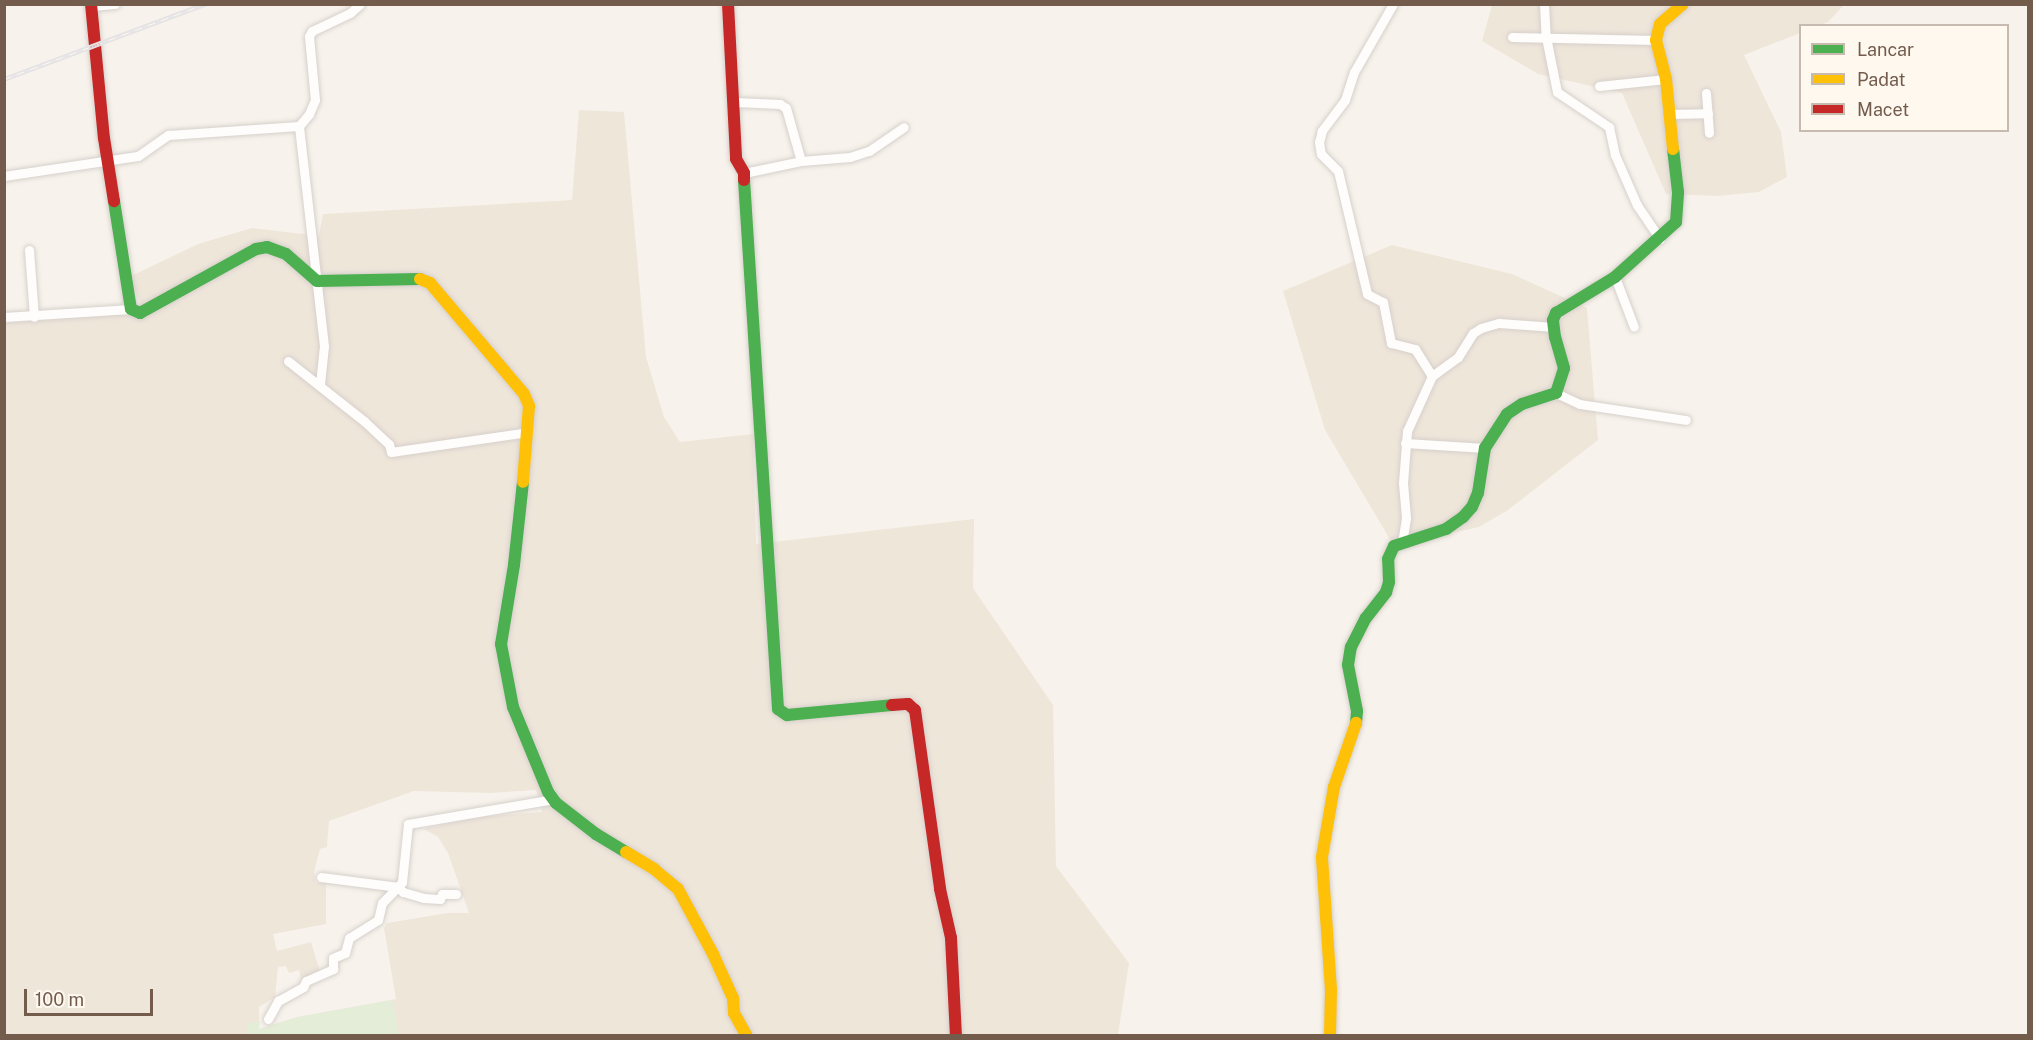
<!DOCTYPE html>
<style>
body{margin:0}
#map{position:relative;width:2033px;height:1040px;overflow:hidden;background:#f7f3ec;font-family:"Public Sans",sans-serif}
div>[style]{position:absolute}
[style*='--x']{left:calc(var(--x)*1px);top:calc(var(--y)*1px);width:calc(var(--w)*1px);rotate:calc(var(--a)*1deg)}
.residential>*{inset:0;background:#efe6da}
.green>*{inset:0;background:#e4edd8}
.roads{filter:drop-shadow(0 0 2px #d6d0cb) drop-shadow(0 0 2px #d6d0cb)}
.street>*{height:9px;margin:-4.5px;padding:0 4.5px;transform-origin:4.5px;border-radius:4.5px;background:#fefdfc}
.fast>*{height:12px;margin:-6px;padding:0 6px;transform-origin:6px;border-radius:6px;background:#4caf50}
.slow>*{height:12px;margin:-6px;padding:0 6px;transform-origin:6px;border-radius:6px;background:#ffc107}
.jam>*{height:12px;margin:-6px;padding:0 6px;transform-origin:6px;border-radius:6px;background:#c62828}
.rail>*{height:4.5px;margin-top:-2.25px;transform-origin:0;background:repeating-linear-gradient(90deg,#fef8ee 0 7px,#e5e3e5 0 14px);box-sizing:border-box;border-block:2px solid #e5e3e5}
span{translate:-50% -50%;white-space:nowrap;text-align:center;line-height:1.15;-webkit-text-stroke:5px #fef8ee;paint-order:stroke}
.frame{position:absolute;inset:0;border:6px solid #745c4d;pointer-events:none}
.legend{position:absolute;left:1799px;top:24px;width:210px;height:108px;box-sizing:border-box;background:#fef8ee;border:2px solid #c7baae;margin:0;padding:8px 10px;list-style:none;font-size:18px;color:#745c4d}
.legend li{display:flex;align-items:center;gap:12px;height:30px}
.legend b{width:30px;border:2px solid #c7baae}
.scale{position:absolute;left:24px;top:989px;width:129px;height:27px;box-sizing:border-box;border:3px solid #745c4d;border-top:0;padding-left:8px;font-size:18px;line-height:21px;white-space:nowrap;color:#745c4d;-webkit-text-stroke:4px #fef8ee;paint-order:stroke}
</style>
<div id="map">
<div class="residential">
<div style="clip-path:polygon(1492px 5px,1844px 5px,1828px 22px,1820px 25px,1800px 26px,1800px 33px,1744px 55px,1781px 132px,1787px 177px,1759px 192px,1718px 196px,1666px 194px,1622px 93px,1538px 74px,1482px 41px)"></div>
<div style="clip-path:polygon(evenodd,579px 110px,624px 112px,646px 357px,664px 417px,680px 442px,753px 434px,756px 544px,974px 519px,973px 588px,1053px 705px,1056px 866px,1129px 963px,1118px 1035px,5px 1035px,4px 323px,130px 313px,141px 304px,129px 277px,198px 244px,252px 228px,319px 236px,323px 214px,572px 200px,579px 110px,536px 790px,542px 812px,476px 817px,424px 829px,438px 837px,448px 853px,469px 913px,448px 913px,387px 923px,384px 928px,396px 999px,298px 1017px,259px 1029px,259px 1007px,275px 997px,278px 967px,286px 966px,289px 973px,299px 970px,301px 979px,320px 972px,311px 942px,277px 951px,273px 934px,326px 924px,326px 883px,316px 883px,314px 872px,320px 849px,327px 847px,329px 821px,414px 791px,490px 793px,536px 790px)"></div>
<div style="clip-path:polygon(1392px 245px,1512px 274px,1587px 308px,1598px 440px,1508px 510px,1479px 527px,1394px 546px,1325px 430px,1283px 291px)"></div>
</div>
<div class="green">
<div style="clip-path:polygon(392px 1000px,399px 1035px,248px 1035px,246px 1024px,260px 1021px,259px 1029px,298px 1017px)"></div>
</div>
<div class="roads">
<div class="street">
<div style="--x:1393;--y:4;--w:78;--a:119.8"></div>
<div style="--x:1354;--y:72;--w:29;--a:108"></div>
<div style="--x:1345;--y:100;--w:39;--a:127"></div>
<div style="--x:1322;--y:131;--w:11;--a:105"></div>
<div style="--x:1319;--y:142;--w:12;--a:81"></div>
<div style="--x:1321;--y:154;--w:24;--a:45"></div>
<div style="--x:1338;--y:171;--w:126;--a:76.7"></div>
<div style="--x:1367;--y:294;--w:18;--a:27"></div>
<div style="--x:1383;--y:302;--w:42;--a:79"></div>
<div style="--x:1391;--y:343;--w:25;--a:14"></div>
<div style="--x:1415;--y:349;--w:32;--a:58"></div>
<div style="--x:1432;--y:376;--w:60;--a:114.4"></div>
<div style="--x:1407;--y:431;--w:52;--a:94.4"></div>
<div style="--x:1403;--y:483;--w:35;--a:85"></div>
<div style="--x:1406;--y:518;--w:24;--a:99"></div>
<div style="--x:1544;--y:4;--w:33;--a:87"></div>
<div style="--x:1546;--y:37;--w:56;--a:78.7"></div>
<div style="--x:1557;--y:92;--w:63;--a:33.9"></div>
<div style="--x:1609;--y:127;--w:29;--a:78"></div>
<div style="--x:1615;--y:155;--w:55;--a:66.3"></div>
<div style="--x:1637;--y:205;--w:41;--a:55.9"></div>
<div style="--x:91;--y:6;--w:24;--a:-5"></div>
<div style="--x:1512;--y:37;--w:144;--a:1.2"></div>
<div style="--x:1599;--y:86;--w:67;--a:-6"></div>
<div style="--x:1706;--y:93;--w:40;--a:85.7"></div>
<div style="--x:735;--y:102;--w:45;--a:2.5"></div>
<div style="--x:780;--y:104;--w:7;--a:34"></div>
<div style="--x:786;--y:108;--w:55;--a:74.2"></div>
<div style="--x:1669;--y:114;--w:39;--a:-1"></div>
<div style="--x:744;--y:173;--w:58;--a:-11.9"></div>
<div style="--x:801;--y:161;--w:49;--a:-4.7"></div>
<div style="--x:850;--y:157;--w:20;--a:-18"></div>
<div style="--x:869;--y:151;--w:42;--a:-34.4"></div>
<div style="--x:4;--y:176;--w:135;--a:-8.5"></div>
<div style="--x:138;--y:156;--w:37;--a:-35"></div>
<div style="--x:168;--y:135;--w:131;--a:-3.9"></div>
<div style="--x:29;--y:250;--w:67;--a:85.7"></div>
<div style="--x:1615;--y:277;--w:53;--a:69.2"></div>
<div style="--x:4;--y:317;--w:127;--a:-3.6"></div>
<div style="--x:288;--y:361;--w:97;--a:38.3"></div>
<div style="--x:364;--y:421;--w:34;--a:43"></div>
<div style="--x:389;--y:444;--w:8;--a:76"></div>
<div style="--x:391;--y:452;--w:138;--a:-8.3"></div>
<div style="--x:1432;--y:376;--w:32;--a:-36"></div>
<div style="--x:1458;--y:357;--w:28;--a:-58"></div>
<div style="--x:1473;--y:333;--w:9;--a:-32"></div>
<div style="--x:1481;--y:328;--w:19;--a:-16"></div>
<div style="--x:1499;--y:323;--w:55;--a:4.2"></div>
<div style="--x:320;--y:384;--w:38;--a:-84"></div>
<div style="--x:324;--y:346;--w:221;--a:-96.5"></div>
<div style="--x:299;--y:126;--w:16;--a:-50"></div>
<div style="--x:309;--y:114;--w:15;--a:-67"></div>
<div style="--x:315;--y:100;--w:64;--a:-95.4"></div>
<div style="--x:309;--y:36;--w:6;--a:-59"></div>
<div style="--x:312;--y:31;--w:42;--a:-25.3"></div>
<div style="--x:350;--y:13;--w:13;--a:-42"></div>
<div style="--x:1556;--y:393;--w:26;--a:25"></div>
<div style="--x:1580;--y:404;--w:107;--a:8.6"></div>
<div style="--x:1405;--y:443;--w:80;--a:3.6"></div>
<div style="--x:321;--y:877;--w:78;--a:7.4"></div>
<div style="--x:398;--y:887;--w:7;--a:45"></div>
<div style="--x:403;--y:892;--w:22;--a:16"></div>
<div style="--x:424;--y:898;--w:16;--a:4"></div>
<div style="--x:440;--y:899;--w:5;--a:-68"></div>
<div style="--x:442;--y:894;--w:14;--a:0"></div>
<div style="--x:268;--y:1019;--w:21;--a:-61"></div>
<div style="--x:278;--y:1001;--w:29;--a:-29"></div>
<div style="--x:303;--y:987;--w:7;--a:-63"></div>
<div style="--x:306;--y:981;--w:30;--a:-24"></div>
<div style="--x:333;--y:969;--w:11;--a:-90"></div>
<div style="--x:333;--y:958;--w:13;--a:-23"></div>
<div style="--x:345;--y:953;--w:16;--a:-75"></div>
<div style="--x:349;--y:938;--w:34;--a:-32"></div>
<div style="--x:378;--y:920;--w:17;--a:-77"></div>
<div style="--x:382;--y:903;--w:29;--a:-46"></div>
<div style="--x:402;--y:882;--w:58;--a:-84.1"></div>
<div style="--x:408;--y:824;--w:148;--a:-9.7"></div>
</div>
<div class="fast">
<div style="--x:744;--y:180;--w:530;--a:86.32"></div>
<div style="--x:778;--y:709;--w:11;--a:34"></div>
<div style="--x:787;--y:715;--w:105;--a:-5.4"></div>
<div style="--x:114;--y:201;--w:109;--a:81.1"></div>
<div style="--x:131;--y:309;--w:10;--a:24"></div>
<div style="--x:140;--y:313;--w:132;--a:-28.9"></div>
<div style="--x:256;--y:249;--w:11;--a:-10"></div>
<div style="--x:267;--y:247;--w:20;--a:20"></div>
<div style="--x:286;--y:254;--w:41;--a:41.1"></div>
<div style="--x:317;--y:281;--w:103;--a:-1.1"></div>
<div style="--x:523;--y:482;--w:83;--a:96.2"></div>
<div style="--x:514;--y:565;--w:80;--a:99.3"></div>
<div style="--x:501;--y:644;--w:64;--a:79.2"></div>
<div style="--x:513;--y:707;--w:92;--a:67.6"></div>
<div style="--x:548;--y:792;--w:14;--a:54"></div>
<div style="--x:556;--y:803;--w:51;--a:37.8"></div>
<div style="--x:596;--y:834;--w:35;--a:31"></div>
<div style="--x:1356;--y:723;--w:12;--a:-85"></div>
<div style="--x:1357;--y:711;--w:47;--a:-101.1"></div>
<div style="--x:1348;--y:665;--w:18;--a:-81"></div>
<div style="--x:1351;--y:647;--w:33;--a:-63"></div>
<div style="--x:1366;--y:618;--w:33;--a:-52"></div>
<div style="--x:1386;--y:592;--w:10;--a:-73"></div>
<div style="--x:1389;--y:582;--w:23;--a:-92"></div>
<div style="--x:1388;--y:559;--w:14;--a:-65"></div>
<div style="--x:1394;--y:546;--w:55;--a:-18.1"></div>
<div style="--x:1446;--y:529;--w:21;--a:-35"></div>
<div style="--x:1463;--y:517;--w:13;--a:-48"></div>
<div style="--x:1472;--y:507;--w:15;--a:-67"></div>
<div style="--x:1478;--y:493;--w:46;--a:-81.2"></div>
<div style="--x:1485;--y:448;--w:40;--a:-57.1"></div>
<div style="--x:1507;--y:414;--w:18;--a:-34"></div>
<div style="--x:1522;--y:404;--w:36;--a:-18"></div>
<div style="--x:1556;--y:393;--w:26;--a:-72"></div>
<div style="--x:1564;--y:368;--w:32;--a:-106"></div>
<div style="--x:1555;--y:337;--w:17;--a:-97"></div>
<div style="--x:1553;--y:320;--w:8;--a:-67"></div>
<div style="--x:1556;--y:313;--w:69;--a:-31.4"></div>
<div style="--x:1615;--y:277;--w:82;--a:-42"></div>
<div style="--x:1676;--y:222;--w:30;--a:-86"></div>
<div style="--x:1678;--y:192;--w:43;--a:-96.6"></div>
</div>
<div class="slow">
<div style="--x:1673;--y:149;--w:70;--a:-95.7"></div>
<div style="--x:1666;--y:79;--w:40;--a:-104.4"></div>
<div style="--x:1656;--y:40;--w:16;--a:-76"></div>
<div style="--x:1660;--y:24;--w:30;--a:-41"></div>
<div style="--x:420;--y:279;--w:11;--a:22"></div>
<div style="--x:430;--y:283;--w:145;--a:49.7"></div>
<div style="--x:524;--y:394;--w:13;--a:67"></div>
<div style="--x:529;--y:406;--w:76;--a:94.5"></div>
<div style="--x:626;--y:852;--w:33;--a:31"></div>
<div style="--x:654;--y:869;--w:31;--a:40"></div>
<div style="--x:678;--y:889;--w:74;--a:61.7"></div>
<div style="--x:713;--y:954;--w:48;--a:65.6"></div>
<div style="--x:733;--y:998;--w:15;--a:86"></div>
<div style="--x:734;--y:1013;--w:26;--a:61"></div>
<div style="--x:1330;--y:1036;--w:46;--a:-88.8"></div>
<div style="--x:1331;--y:990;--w:133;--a:-93.9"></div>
<div style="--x:1322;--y:857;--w:71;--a:-80.3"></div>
<div style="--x:1334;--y:787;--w:68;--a:-71"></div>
</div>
<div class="jam">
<div style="--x:91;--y:4;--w:135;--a:84.5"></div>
<div style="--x:104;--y:138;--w:64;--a:81"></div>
<div style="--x:728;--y:4;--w:155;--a:87"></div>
<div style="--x:736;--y:159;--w:16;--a:60"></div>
<div style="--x:744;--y:173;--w:7;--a:90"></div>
<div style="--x:892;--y:705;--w:16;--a:-4"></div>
<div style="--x:908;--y:704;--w:9;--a:41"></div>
<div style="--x:915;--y:710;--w:181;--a:82"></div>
<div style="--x:940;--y:889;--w:50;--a:77.3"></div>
<div style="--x:951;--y:938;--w:98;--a:87.1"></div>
</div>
</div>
<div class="rail">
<div style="--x:4;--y:79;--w:215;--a:-20.5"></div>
</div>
<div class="frame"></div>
<ul class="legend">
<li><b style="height:8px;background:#4caf50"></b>Lancar</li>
<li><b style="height:8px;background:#ffc107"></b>Padat</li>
<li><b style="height:8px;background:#c62828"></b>Macet</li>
</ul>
<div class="scale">100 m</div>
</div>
